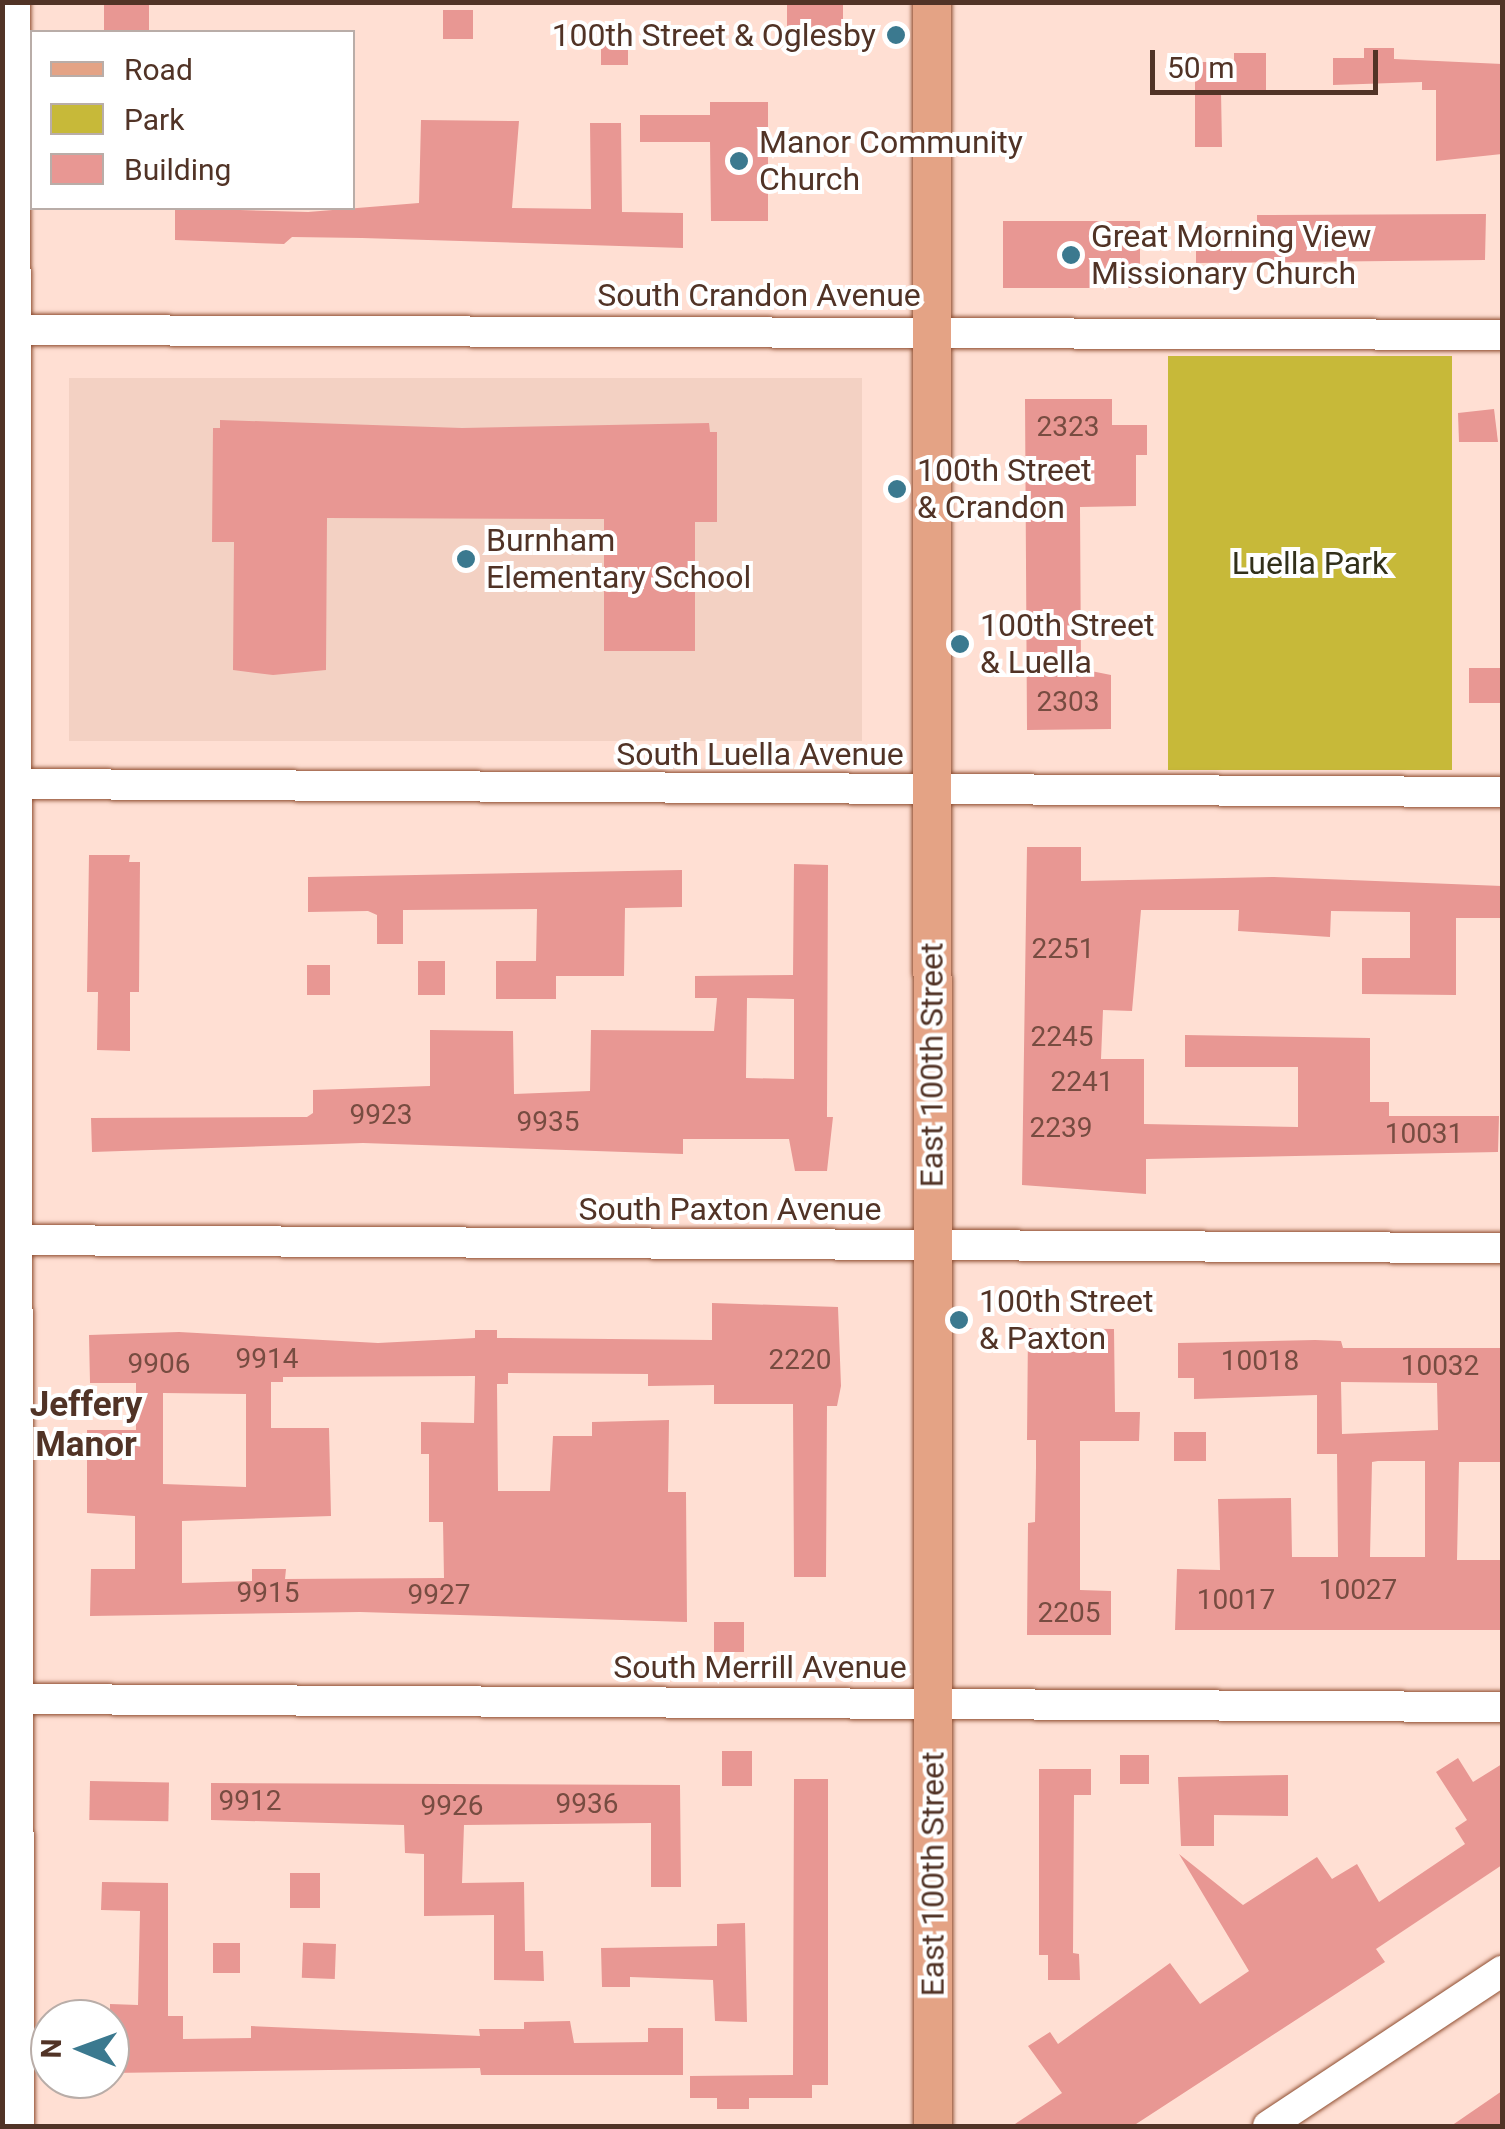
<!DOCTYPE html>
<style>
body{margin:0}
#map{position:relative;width:1505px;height:2129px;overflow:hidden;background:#ffdfd3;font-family:Roboto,sans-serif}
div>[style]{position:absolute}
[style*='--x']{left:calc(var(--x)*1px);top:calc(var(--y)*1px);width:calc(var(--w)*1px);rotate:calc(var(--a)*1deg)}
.built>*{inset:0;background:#f3d1c3;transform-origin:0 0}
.green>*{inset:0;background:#c7b939;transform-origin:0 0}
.building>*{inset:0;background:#e89793;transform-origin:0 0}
.roads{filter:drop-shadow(0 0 2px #8f4e31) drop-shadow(0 0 2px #8f4e31)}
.minor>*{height:30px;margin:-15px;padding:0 15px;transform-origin:15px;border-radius:15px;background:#fff}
.major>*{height:38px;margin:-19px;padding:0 19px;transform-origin:19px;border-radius:19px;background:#e4a385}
.dots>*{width:28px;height:28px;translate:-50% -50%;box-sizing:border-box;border:5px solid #fff;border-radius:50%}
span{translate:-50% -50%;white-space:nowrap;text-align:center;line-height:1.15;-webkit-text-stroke:8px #fff;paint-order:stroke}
.number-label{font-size:28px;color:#774c41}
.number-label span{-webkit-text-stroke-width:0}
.poi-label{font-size:32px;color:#513326}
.right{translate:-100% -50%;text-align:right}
.left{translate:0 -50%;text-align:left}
.street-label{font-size:32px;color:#513326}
.park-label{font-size:32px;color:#32301a}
.neighbourhood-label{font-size:35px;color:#513326;font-weight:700}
.frame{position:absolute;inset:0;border:5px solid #513326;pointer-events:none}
.legend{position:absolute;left:30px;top:30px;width:325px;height:180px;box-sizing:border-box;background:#fff;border:2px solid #b9ada8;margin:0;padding:12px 18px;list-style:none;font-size:30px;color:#513326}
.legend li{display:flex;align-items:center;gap:20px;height:50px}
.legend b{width:50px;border:2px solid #b9ada8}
.north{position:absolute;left:30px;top:1999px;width:100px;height:100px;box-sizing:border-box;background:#fff;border:2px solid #b9ada8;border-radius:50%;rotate:271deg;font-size:28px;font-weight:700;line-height:40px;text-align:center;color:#513326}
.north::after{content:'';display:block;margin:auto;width:35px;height:45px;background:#3b798f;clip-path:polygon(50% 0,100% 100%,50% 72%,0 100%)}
.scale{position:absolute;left:1150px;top:50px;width:228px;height:45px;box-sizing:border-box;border:5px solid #513326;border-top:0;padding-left:12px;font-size:30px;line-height:35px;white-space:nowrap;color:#513326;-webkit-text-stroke:8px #fff;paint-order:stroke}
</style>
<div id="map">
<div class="built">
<div style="left:69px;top:378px;width:793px;height:363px"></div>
</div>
<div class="green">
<div style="left:1168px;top:356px;width:284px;height:414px"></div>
</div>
<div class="building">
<div style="left:104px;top:2px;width:45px;height:30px"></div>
<div style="left:787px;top:2px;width:56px;height:26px"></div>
<div style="left:443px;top:10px;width:30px;height:29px"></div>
<div style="left:601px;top:37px;width:27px;height:28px"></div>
<div style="clip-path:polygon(1364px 48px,1394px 48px,1394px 59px,1502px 64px,1502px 154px,1436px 161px,1436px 90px,1422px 90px,1422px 82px,1333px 85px,1333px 58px,1364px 58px)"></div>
<div style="clip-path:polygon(1234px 53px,1266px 53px,1266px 91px,1221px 91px,1222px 147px,1195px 147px,1195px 62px,1234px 62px)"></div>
<div style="clip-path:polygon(710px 102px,768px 102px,768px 221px,711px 221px,710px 142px,640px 142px,640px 115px,710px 115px)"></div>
<div style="clip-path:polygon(421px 120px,519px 121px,512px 208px,591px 209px,590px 123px,621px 123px,622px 212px,683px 213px,683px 248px,362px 238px,292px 237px,284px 244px,175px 240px,175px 208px,308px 212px,419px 203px)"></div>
<div style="clip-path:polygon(1486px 214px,1485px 260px,1196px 263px,1196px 227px,1257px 228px,1257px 215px)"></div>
<div style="left:1003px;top:221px;width:137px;height:67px"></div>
<div style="clip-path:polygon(1025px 399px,1112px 399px,1112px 425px,1147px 425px,1147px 455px,1136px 455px,1136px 506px,1080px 507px,1081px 669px,1111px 675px,1111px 729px,1027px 730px)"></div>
<div style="clip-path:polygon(1494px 409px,1498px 442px,1459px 442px,1458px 413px)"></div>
<div style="clip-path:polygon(220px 420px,462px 428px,709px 423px,710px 432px,717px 432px,717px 522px,695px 522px,695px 651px,604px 651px,604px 519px,327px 518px,326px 670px,273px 675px,233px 670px,234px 542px,212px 542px,213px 428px,220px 428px)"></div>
<div style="left:1469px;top:668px;width:33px;height:35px"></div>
<div style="clip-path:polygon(1027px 847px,1081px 847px,1081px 881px,1274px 877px,1502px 886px,1502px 918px,1456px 918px,1456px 995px,1362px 994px,1362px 958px,1410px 958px,1410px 912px,1331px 911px,1330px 937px,1238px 931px,1239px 910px,1141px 910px,1132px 1011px,1103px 1010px,1101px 1059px,1144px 1059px,1144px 1124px,1298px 1127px,1298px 1067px,1185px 1067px,1185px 1035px,1370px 1038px,1370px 1102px,1389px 1102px,1389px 1116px,1499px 1116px,1498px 1152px,1146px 1159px,1146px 1194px,1022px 1185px)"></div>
<div style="clip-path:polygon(89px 855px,130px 855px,129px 862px,140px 862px,139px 992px,130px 992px,130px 1051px,97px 1050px,98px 992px,87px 992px)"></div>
<div style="clip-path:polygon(evenodd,794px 864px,828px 865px,827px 1117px,833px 1117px,827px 1171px,795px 1171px,789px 1139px,683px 1139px,683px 1154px,363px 1143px,92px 1152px,91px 1118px,307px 1117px,313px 1113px,313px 1090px,430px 1086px,430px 1030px,513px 1031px,514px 1094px,590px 1091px,591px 1030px,714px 1031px,717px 998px,695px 998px,695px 976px,793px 975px,794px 864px,747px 998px,794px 999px,794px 1079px,746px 1078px,747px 998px)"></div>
<div style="clip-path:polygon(682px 870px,682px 907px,625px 908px,624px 976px,556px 976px,556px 999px,496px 999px,496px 961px,536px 961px,537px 909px,403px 910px,403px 944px,377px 944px,377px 915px,368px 911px,308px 912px,308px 877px)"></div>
<div style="left:418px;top:961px;width:27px;height:34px"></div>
<div style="left:307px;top:965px;width:23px;height:30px"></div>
<div style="clip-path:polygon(evenodd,712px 1303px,838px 1307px,841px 1386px,837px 1406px,827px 1406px,826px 1577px,794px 1577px,793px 1404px,714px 1404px,714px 1385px,648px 1386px,648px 1374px,508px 1373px,508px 1384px,497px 1384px,498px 1491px,550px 1491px,553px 1436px,592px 1436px,592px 1422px,669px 1420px,668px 1492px,686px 1492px,687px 1622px,360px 1612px,90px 1616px,91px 1569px,135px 1569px,135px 1516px,87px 1513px,87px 1430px,136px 1430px,136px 1383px,90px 1383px,89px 1335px,179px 1332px,378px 1343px,475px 1338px,475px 1330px,497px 1330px,497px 1338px,712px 1340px,712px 1303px,475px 1376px,474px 1423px,421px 1422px,421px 1454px,429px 1454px,429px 1522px,443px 1522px,444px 1578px,285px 1579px,286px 1569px,252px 1569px,252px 1581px,182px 1583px,182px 1521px,331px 1516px,329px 1428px,271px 1428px,271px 1382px,283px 1382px,283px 1377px,475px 1376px,712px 1303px,163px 1393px,246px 1394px,246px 1487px,163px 1484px,163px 1393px)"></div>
<div style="clip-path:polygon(1028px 1328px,1114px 1329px,1115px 1412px,1140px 1412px,1139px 1441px,1080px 1441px,1080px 1590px,1111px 1591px,1111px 1635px,1027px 1635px,1028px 1523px,1035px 1522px,1036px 1467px,1036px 1440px,1027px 1440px)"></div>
<div style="clip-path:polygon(evenodd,1315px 1340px,1341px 1341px,1343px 1348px,1502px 1348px,1502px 1462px,1459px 1462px,1457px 1560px,1501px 1560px,1501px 1630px,1175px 1630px,1177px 1569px,1220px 1570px,1218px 1499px,1291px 1498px,1292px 1557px,1338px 1557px,1337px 1454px,1317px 1454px,1317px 1395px,1194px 1399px,1194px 1378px,1178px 1378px,1178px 1343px,1315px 1340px,1341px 1382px,1437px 1383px,1438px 1430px,1342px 1434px,1341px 1382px,1315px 1340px,1378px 1461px,1425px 1461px,1425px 1557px,1370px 1557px,1372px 1462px,1378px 1461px)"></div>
<div style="left:1174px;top:1432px;width:32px;height:29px"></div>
<div style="left:714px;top:1622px;width:30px;height:30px"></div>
<div style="left:722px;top:1751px;width:30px;height:35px"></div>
<div style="left:1149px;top:1755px;width:29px;height:29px;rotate:90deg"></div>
<div style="clip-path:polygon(1458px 1758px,1473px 1782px,1502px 1764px,1502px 1865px,1376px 1949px,1385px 1962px,1133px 2126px,1012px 2126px,1062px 2093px,1028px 2046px,1050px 2032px,1058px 2044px,1170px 1963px,1200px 2004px,1249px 1971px,1179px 1854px,1243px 1905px,1317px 1857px,1332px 1879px,1357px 1864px,1379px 1902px,1465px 1844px,1455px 1828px,1467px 1820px,1436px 1772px)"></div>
<div style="clip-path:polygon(1039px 1769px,1091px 1769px,1091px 1795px,1074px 1795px,1073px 1953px,1079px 1954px,1080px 1980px,1048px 1980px,1048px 1955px,1039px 1955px)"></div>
<div style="clip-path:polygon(1288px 1775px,1288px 1816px,1214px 1815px,1214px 1846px,1181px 1846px,1178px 1777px)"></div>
<div style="clip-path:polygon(794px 1779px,828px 1779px,828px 2085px,812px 2085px,812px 2098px,749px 2098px,749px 2109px,717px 2109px,717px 2098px,690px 2098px,690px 2076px,793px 2075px)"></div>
<div style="left:90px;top:1781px;width:79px;height:39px;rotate:1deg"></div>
<div style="clip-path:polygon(211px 1783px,680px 1785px,681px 1887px,651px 1887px,651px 1823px,464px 1825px,462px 1883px,524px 1882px,525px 1951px,543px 1951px,544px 1981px,494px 1980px,494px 1915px,424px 1916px,424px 1854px,405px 1853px,404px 1825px,211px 1820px)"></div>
<div style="left:320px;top:1873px;width:35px;height:30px;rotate:90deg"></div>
<div style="clip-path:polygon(102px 1882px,168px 1883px,168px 2016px,183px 2016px,183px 2039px,251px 2038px,251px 2026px,480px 2036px,479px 2029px,524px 2029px,524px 2022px,570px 2021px,574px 2043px,648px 2042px,648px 2028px,683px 2028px,683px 2075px,481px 2075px,480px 2068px,110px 2073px,110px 2004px,138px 2005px,140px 1911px,101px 1910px)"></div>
<div style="clip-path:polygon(745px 1923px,747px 2022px,715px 2021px,713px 1980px,630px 1977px,630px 1987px,602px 1987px,601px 1948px,717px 1946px,717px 1924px)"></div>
<div style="left:213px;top:1943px;width:27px;height:30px"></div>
<div style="left:336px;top:1944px;width:35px;height:33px;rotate:92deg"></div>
<div style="clip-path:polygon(1502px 2091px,1502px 2126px,1451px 2126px)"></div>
</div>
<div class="roads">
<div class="minor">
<div style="--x:15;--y:2;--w:2124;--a:89.89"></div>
<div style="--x:16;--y:330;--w:1486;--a:0.19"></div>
<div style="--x:16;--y:784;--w:1486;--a:0.31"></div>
<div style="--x:2;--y:1240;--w:1500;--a:0.31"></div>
<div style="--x:17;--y:1699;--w:1485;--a:0.31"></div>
<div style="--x:1268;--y:2126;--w:281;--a:-33.5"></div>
</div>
<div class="major">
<div style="--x:932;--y:2;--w:2124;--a:89.97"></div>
</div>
</div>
<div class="dots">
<div style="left:896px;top:35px;background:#3b798f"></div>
<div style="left:739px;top:161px;background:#3b798f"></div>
<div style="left:1071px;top:255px;background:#3b798f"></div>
<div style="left:897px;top:489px;background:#3b798f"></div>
<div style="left:466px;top:559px;background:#3b798f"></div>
<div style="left:960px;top:644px;background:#3b798f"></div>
<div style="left:959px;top:1320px;background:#3b798f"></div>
</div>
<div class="number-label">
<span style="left:1068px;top:427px">2323</span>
<span style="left:1068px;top:702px">2303</span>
<span style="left:1063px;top:949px">2251</span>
<span style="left:1062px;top:1037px">2245</span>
<span style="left:1082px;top:1082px">2241</span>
<span style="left:381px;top:1115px">9923</span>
<span style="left:548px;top:1122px">9935</span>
<span style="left:1061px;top:1128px">2239</span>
<span style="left:1424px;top:1134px">10031</span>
<span style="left:267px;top:1359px">9914</span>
<span style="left:800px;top:1360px">2220</span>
<span style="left:1260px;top:1361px">10018</span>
<span style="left:159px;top:1364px">9906</span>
<span style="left:1440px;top:1366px">10032</span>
<span style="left:1358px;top:1590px">10027</span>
<span style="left:268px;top:1593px">9915</span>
<span style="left:439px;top:1595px">9927</span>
<span style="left:1236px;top:1600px">10017</span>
<span style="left:1069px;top:1613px">2205</span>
<span style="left:250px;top:1801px">9912</span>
<span style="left:587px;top:1804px">9936</span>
<span style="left:452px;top:1806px">9926</span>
</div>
<div class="poi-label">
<span class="right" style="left:876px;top:35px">100th Street &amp; Oglesby</span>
<span class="left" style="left:759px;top:161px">Manor Community<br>Church</span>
<span class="left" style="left:1091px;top:255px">Great Morning View<br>Missionary Church</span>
<span class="left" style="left:917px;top:489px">100th Street<br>&amp; Crandon</span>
<span class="left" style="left:486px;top:559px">Burnham<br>Elementary School</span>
<span class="left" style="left:980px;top:644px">100th Street<br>&amp; Luella</span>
<span class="left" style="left:979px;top:1320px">100th Street<br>&amp; Paxton</span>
</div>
<div class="street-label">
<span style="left:759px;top:295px">South Crandon Avenue</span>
<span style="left:760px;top:754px">South Luella Avenue</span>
<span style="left:932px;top:1065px;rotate:-90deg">East 100th Street</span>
<span style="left:730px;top:1209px">South Paxton Avenue</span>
<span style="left:760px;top:1667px">South Merrill Avenue</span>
<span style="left:933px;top:1874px;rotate:-90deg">East 100th Street</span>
</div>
<div class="park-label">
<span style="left:1310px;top:563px">Luella Park</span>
</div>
<div class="neighbourhood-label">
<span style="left:86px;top:1425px">Jeffery<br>Manor</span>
</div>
<div class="frame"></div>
<ul class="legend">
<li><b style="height:12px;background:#e4a385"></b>Road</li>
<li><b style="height:28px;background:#c7b939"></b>Park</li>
<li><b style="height:28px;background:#e89793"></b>Building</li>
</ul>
<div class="north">N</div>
<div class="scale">50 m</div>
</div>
